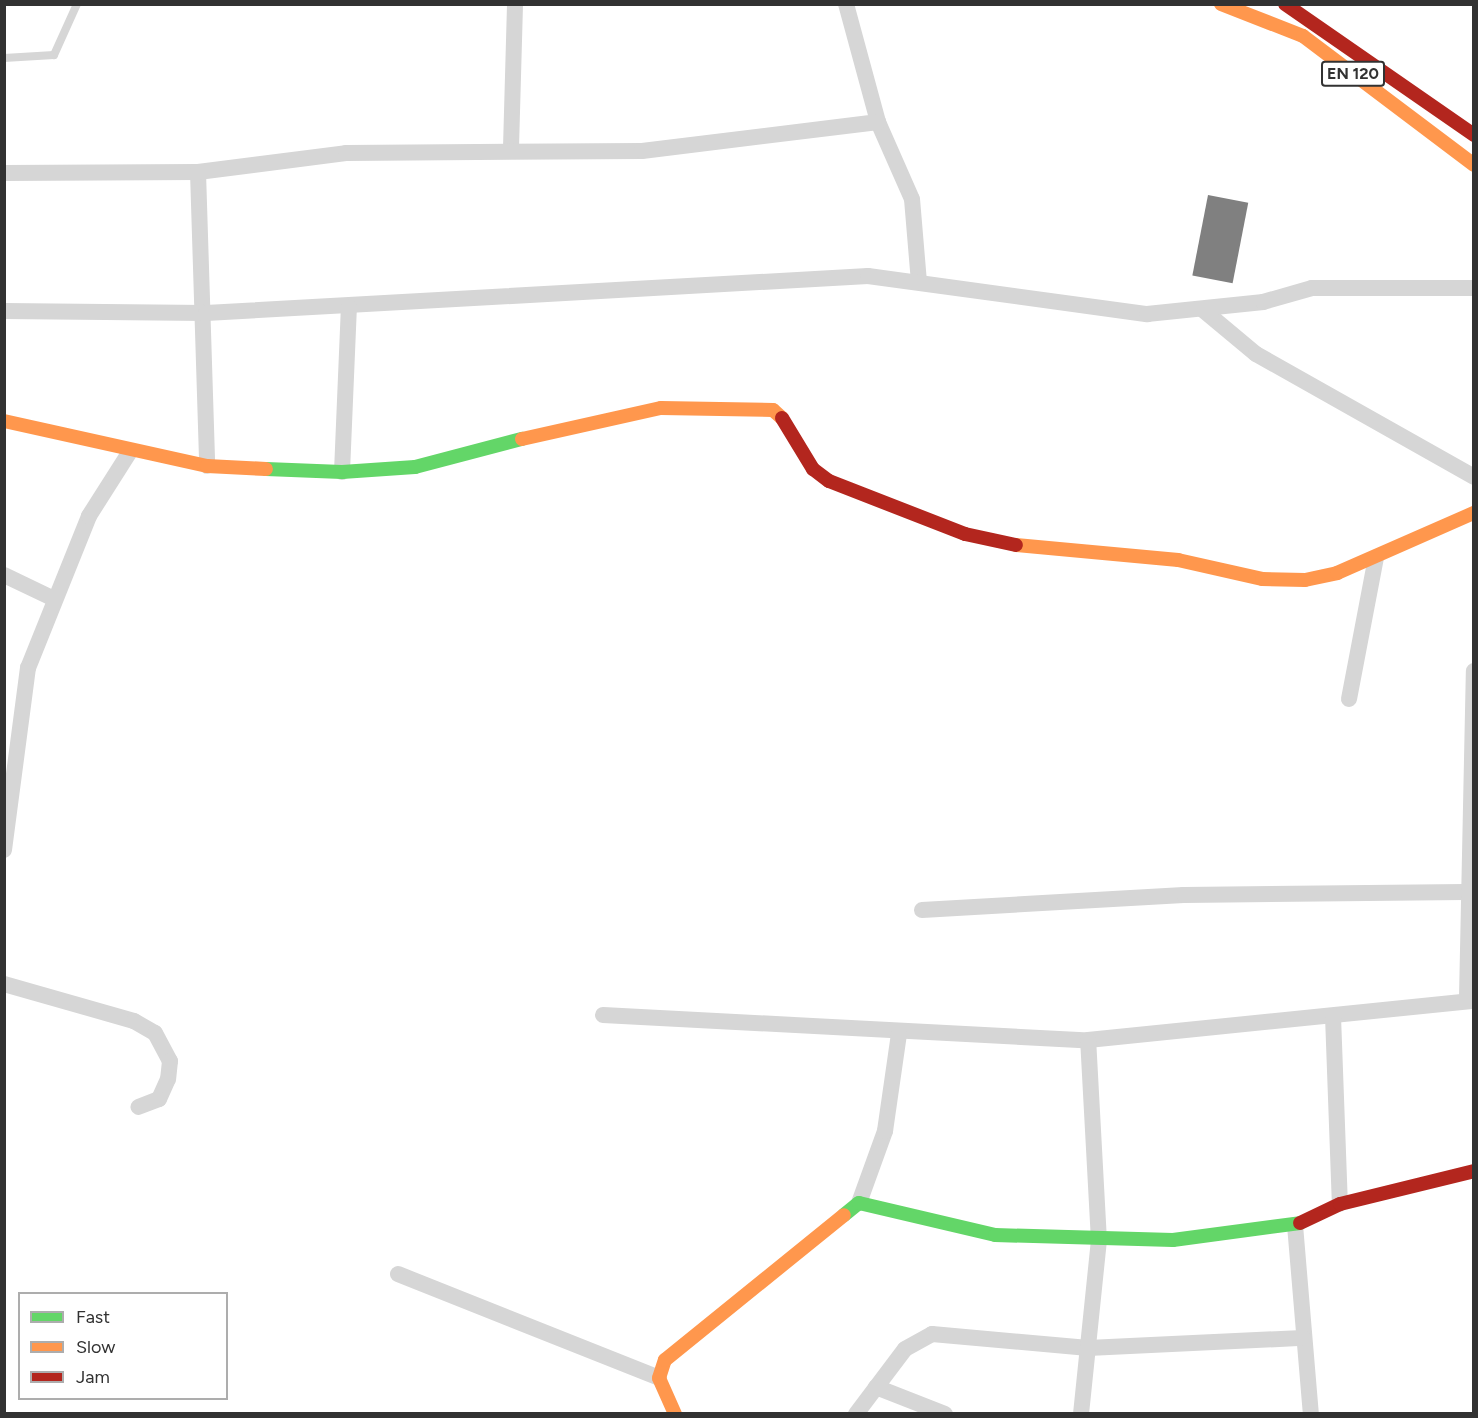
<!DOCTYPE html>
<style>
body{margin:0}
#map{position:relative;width:1478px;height:1418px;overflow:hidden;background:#fff;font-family:Figtree,sans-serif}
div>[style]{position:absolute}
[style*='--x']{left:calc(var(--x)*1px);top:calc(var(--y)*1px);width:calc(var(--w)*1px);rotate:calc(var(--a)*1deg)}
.building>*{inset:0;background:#808080;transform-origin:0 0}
.lane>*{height:8px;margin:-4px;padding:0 4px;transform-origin:4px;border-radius:4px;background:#d6d6d6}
.street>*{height:16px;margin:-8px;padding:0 8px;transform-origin:8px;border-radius:8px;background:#d6d6d6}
.fast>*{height:14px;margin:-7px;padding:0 7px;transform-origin:7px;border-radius:7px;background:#63d668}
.slow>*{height:14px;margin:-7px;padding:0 7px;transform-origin:7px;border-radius:7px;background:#ff974d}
.jam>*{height:14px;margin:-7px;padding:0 7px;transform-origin:7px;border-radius:7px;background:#b3261e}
span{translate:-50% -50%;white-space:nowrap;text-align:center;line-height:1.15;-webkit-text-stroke:6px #fff;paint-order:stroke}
.shield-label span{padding:2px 4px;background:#fff;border:2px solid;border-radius:4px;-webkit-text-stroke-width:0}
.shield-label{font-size:16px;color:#323232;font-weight:700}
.frame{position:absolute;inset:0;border:6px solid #323232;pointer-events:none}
.legend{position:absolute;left:18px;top:1292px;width:210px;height:108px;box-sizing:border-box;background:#fff;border:2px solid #adadad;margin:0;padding:8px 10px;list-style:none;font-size:18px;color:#323232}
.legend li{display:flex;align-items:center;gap:12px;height:30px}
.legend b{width:30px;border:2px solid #adadad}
</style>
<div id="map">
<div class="building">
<div style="left:1208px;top:195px;width:41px;height:82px;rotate:11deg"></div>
</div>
<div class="lane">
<div style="--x:4;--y:58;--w:50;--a:-3.4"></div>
<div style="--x:54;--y:55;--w:56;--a:-65.7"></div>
</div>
<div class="street">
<div style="--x:846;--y:4;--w:122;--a:74.8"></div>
<div style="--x:878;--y:122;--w:84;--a:66.2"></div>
<div style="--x:912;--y:199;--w:83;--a:85.2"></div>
<div style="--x:511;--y:148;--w:144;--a:-88.4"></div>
<div style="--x:198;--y:172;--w:294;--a:88.2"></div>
<div style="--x:4;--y:173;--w:194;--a:-0.3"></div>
<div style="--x:198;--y:172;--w:149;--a:-7.3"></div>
<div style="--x:346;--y:153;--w:296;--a:-0.4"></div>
<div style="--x:642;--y:151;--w:238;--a:-7"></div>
<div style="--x:1202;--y:309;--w:70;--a:39.8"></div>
<div style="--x:1256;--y:354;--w:250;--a:29.4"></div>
<div style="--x:4;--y:311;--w:202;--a:0.6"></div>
<div style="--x:206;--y:313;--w:663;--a:-3.2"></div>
<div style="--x:868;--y:276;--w:282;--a:7.8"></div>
<div style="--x:1147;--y:314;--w:117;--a:-5.9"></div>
<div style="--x:1263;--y:302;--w:51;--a:-15.9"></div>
<div style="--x:1312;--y:288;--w:162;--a:0"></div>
<div style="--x:342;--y:472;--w:165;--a:-87.6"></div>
<div style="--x:4;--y:575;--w:53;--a:25.6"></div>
<div style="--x:1349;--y:699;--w:144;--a:-79.2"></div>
<div style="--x:4;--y:850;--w:184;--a:-82.5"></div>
<div style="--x:28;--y:668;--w:164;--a:-68.1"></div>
<div style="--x:89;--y:516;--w:75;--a:-57.6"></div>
<div style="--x:922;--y:910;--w:262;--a:-3.3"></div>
<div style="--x:1184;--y:895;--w:281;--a:-0.6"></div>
<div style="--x:4;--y:984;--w:135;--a:15.9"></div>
<div style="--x:134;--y:1021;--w:24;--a:30"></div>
<div style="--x:155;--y:1033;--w:32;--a:62"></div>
<div style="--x:170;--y:1061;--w:18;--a:96"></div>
<div style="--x:168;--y:1079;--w:22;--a:114"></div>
<div style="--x:159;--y:1099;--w:22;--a:159"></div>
<div style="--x:1467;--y:998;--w:327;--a:-88.8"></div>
<div style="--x:603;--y:1015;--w:486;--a:3"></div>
<div style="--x:1088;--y:1040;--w:388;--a:-5.8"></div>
<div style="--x:1333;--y:1016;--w:188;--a:87.9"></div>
<div style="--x:859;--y:1203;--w:77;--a:-70.1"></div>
<div style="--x:885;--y:1131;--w:98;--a:-81.8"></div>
<div style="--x:1295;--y:1225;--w:190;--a:85.2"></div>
<div style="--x:398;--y:1274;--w:281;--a:21.7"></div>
<div style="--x:876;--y:1387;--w:74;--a:21.4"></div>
<div style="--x:856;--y:1414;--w:81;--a:-53"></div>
<div style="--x:905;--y:1349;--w:31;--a:-29"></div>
<div style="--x:932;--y:1334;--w:157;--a:5.1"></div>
<div style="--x:1088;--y:1348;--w:215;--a:-2.7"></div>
<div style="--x:1081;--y:1414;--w:174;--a:-84.1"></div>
<div style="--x:1099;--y:1241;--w:201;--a:-93.1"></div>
</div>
<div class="fast">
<div style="--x:266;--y:469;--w:76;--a:2.3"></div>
<div style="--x:342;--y:472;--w:73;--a:-3.9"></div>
<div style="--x:415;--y:467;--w:111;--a:-14.7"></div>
<div style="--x:844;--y:1215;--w:19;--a:-39"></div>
<div style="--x:859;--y:1203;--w:140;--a:13.2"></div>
<div style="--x:995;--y:1235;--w:178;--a:1.6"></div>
<div style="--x:1173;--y:1240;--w:128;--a:-7.6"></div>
</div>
<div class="slow">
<div style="--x:1221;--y:4;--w:88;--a:21.3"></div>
<div style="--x:1303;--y:36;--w:214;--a:37"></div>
<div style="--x:4;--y:421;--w:208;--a:12.5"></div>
<div style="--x:207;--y:466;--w:59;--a:2.9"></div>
<div style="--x:522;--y:439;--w:142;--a:-12.6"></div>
<div style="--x:661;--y:408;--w:112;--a:1"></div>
<div style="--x:773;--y:410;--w:12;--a:42"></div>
<div style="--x:1016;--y:545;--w:163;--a:5.3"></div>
<div style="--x:1178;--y:560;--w:86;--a:12.7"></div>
<div style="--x:1262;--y:579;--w:43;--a:1.3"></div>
<div style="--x:1305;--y:580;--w:33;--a:-12"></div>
<div style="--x:1337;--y:573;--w:150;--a:-23.7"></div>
<div style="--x:675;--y:1414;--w:39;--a:-114"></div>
<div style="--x:659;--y:1378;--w:19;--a:-72"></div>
<div style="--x:665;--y:1360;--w:230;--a:-39"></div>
</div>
<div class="jam">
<div style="--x:1285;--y:4;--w:230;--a:34.7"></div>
<div style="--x:782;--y:418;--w:60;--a:58.7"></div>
<div style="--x:813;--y:469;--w:20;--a:37"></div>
<div style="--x:829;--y:481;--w:146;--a:21.3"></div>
<div style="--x:965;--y:534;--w:52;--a:12.2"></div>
<div style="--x:1300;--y:1223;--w:44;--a:-25.4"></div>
<div style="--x:1340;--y:1204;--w:138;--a:-13.8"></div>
</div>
<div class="shield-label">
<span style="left:1353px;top:74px">EN 120</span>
</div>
<div class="frame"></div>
<ul class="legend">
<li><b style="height:8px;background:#63d668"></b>Fast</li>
<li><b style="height:8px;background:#ff974d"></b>Slow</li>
<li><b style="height:8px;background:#b3261e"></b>Jam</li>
</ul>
</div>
